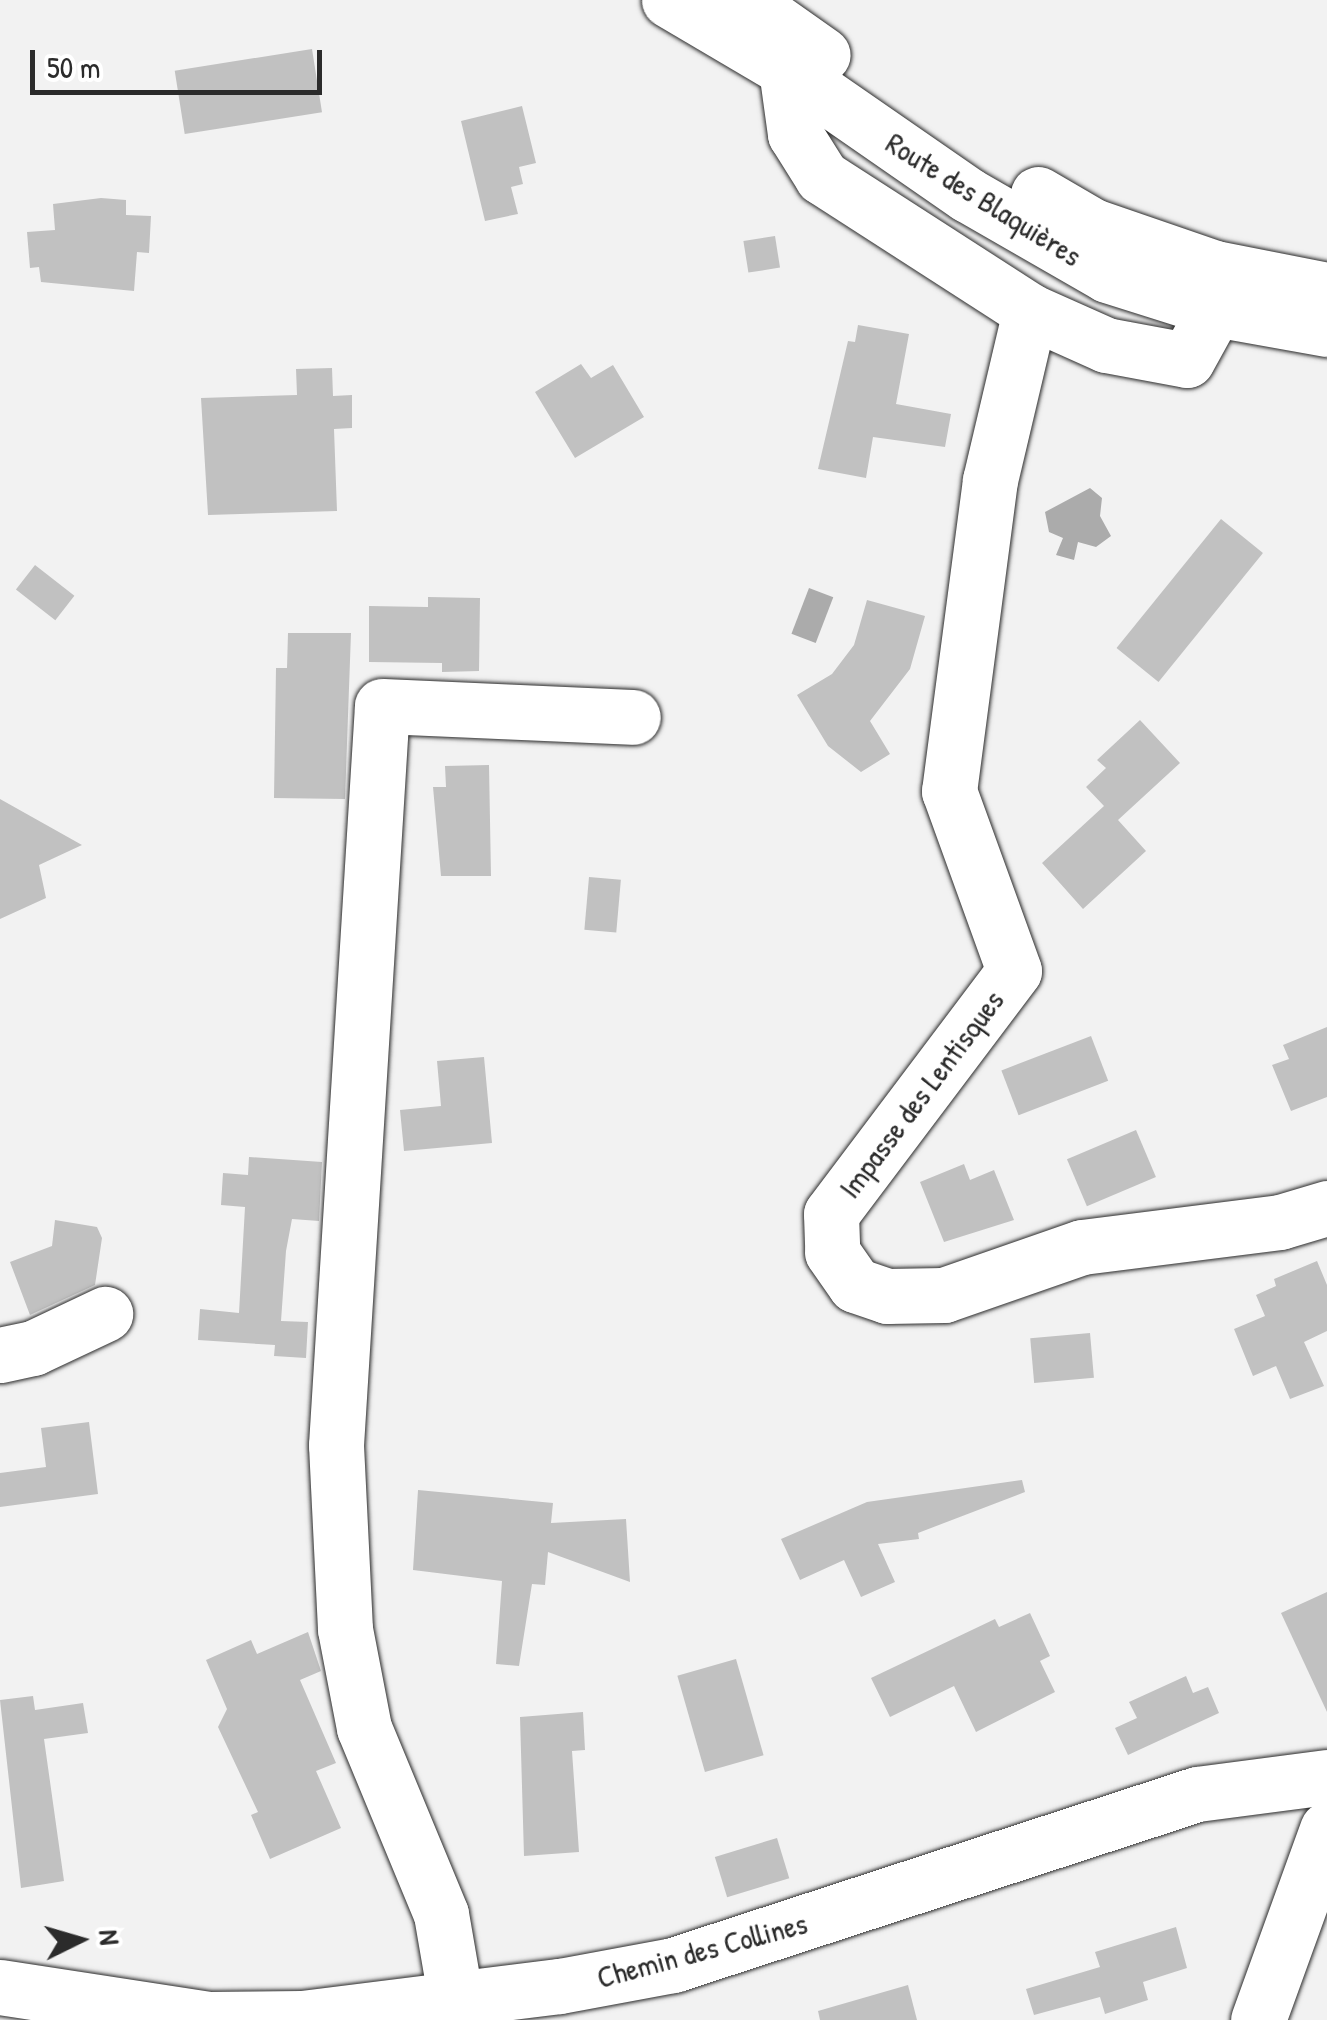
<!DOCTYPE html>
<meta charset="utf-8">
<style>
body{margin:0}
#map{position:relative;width:1327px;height:2020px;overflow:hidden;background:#f2f2f2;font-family:"Patrick Hand",sans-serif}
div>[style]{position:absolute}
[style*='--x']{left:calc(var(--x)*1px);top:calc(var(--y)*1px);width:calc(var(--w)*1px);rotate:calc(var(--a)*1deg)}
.water>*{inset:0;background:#ababab;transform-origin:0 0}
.building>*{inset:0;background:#c1c1c1;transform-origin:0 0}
.roads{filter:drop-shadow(0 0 2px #2b2b2b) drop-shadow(0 0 2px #2b2b2b)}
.minor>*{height:55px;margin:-27.5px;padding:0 27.5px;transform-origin:27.5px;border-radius:27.5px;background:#fff}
.major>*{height:55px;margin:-27.5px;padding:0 27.5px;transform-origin:27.5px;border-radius:27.5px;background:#fff}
span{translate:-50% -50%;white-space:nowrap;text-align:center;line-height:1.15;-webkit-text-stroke:8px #fff;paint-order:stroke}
.street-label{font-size:30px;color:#2b2b2b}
.north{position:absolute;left:30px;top:1890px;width:100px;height:100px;-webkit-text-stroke:8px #fff;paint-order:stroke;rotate:85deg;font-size:28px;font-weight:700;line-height:40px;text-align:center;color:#2b2b2b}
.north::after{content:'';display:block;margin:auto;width:35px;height:45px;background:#2b2b2b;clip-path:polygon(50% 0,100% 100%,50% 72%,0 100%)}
.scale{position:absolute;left:30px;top:50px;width:292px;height:45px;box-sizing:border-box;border:5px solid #2b2b2b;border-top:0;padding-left:12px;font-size:30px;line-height:35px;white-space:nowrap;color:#2b2b2b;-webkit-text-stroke:8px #fff;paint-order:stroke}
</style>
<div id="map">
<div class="water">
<div style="clip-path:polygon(1090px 488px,1102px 498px,1100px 516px,1111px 536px,1096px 547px,1078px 542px,1074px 560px,1056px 555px,1063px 538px,1049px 532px,1045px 512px)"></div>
<div style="left:809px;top:588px;width:26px;height:49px;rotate:21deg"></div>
</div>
<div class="building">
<div style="left:312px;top:49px;width:64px;height:139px;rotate:81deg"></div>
<div style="clip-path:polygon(522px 106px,536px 163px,519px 167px,523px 184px,511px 187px,518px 214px,485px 221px,461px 121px)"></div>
<div style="clip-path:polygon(101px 198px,126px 200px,126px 215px,151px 216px,149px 253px,137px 252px,134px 291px,41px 282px,39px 267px,30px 268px,27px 232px,55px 230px,53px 204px)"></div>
<div style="left:775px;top:236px;width:32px;height:32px;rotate:81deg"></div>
<div style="clip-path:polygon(858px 325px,909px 334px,896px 404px,951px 414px,945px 447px,873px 437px,866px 478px,818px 469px,848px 341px,855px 342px)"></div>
<div style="clip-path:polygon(581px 364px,591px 378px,613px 365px,644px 417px,575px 458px,535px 392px)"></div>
<div style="clip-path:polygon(332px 368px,333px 396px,352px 395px,352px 428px,334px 429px,337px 511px,208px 515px,201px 398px,297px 395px,296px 369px)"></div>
<div style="left:1221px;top:519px;width:54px;height:166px;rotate:39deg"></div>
<div style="left:35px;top:565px;width:50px;height:31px;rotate:38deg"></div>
<div style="clip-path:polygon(428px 597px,480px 598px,479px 671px,442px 672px,442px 663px,369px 662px,369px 606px,428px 607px)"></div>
<div style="clip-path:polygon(867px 600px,925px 616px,910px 669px,870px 721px,890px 754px,861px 772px,828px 746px,797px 695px,832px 674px,854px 645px)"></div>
<div style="clip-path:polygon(288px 633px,351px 633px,345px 799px,274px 798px,276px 668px,287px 668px)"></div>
<div style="clip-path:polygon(1140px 720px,1180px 763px,1118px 820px,1146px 851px,1083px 909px,1042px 863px,1104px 806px,1086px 787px,1106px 768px,1097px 760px)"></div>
<div style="clip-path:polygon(489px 765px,491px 876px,441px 876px,433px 787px,446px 787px,445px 766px)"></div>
<div style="clip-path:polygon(0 799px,82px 845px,39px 865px,46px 898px,0 919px)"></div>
<div style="left:589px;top:877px;width:32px;height:53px;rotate:5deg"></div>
<div style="clip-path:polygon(1327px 1027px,1327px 1097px,1291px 1111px,1272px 1065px,1289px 1059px,1283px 1045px)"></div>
<div style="left:1091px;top:1036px;width:48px;height:96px;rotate:69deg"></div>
<div style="clip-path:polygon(484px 1057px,492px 1143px,404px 1151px,400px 1110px,441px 1106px,437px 1061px)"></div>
<div style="left:1136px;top:1130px;width:51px;height:75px;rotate:67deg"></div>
<div style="clip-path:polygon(249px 1157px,322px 1162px,319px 1221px,292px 1219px,286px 1251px,281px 1321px,308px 1322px,306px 1358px,274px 1356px,275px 1345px,198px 1340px,200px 1309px,239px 1313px,245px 1207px,221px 1205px,223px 1173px,248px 1175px)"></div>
<div style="clip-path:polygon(964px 1164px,970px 1180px,994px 1170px,1014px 1220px,944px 1242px,920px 1182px)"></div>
<div style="clip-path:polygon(55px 1220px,97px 1227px,102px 1238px,95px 1285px,30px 1315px,10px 1262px,52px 1246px)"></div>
<div style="clip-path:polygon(1317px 1261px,1327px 1285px,1327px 1331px,1304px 1342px,1324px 1386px,1290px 1399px,1276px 1366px,1253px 1376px,1234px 1329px,1265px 1316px,1256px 1295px,1276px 1286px,1274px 1279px)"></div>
<div style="left:1090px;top:1333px;width:45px;height:60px;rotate:85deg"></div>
<div style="clip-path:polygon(89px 1422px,98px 1494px,0 1507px,0 1473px,46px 1467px,41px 1428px)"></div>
<div style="clip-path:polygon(1022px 1480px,1025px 1492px,918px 1533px,919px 1539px,878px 1544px,895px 1582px,861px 1597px,844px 1560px,800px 1580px,781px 1539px,867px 1502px)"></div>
<div style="clip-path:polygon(418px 1490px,553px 1503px,551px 1523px,626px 1519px,630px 1582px,548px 1552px,545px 1585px,532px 1584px,519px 1666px,496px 1664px,502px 1581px,413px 1570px)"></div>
<div style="clip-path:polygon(1327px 1592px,1327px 1712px,1281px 1613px)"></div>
<div style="clip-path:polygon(1030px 1613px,1050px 1656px,1040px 1661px,1055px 1692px,976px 1732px,954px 1686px,890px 1717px,871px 1678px,995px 1619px,999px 1627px)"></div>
<div style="clip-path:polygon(308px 1632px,321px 1671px,300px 1680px,336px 1763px,316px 1771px,341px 1828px,270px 1859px,251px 1815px,258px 1812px,218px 1727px,227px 1709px,206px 1660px,251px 1640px,257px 1654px)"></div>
<div style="left:736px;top:1659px;width:100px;height:61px;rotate:74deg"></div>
<div style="clip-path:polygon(1186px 1676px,1193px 1693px,1208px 1687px,1219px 1713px,1128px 1755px,1115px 1728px,1137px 1718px,1129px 1702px)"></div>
<div style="clip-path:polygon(33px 1696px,35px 1710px,83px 1703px,88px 1733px,44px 1739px,64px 1881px,21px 1888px,0 1700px)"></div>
<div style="clip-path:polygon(583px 1712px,585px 1750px,572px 1751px,579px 1852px,524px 1856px,520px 1717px)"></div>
<div style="left:777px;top:1838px;width:42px;height:65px;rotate:73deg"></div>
<div style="clip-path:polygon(1176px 1927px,1187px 1968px,1143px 1982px,1148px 2000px,1105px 2014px,1100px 1997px,1034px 2015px,1026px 1989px,1100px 1967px,1095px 1952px)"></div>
<div style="clip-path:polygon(908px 1985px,917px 2020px,820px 2020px,818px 2011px)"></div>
</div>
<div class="roads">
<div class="minor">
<div style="--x:786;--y:69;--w:66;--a:82.1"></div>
<div style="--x:795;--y:134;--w:51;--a:57.9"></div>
<div style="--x:822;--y:177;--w:247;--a:32.8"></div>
<div style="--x:1030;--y:311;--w:83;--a:24.1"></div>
<div style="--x:1106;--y:345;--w:82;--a:10.5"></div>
<div style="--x:1187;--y:360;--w:58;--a:-61.2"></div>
<div style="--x:1215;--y:309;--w:45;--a:-9"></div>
<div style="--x:1030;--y:311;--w:174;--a:103.3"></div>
<div style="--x:990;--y:480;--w:314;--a:97.5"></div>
<div style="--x:949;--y:791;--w:191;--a:70.1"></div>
<div style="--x:1014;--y:971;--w:304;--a:127"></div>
<div style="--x:831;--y:1214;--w:38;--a:88"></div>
<div style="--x:832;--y:1252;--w:40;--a:55.1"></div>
<div style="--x:855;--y:1285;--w:34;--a:19"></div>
<div style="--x:887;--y:1296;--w:57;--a:-1"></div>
<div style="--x:944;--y:1295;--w:146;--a:-19.2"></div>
<div style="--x:1082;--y:1247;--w:200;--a:-7.2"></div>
<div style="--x:1280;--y:1222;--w:49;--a:-16.6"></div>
<div style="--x:0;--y:1355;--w:34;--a:-12"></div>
<div style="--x:33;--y:1348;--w:80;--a:-25.3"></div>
<div style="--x:0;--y:1987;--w:211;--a:8.7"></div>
<div style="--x:209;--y:2019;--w:93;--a:-0.6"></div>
<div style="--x:302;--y:2018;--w:260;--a:-7.1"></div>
<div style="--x:560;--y:1986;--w:115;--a:-10.5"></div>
<div style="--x:673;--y:1965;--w:551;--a:-18.07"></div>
<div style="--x:1197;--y:1794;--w:131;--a:-7.5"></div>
<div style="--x:456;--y:2001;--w:88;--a:-99.8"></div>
<div style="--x:441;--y:1914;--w:201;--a:-112.5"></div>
<div style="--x:364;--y:1728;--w:101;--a:-100.9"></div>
<div style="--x:345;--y:1629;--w:184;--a:-92.8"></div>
<div style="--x:336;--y:1445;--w:740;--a:-86.44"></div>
<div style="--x:382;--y:706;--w:251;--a:2.5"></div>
<div style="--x:1258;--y:2020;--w:203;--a:-70.1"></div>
</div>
<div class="major">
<div style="--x:669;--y:0;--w:136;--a:30.5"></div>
<div style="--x:786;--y:69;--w:221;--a:34.7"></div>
<div style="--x:968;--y:195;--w:160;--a:29.9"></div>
<div style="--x:1107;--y:275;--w:113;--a:17.5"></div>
<div style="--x:1215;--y:309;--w:114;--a:10.1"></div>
<div style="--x:745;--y:0;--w:95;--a:35.2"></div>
<div style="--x:1038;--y:194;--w:64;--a:30.2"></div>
<div style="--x:1093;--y:226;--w:129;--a:19"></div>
<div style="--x:1215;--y:268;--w:114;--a:11.1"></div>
</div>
</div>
<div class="street-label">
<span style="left:984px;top:199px;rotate:32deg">Route des Blaquières</span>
<span style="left:921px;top:1094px;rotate:-53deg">Impasse des Lentisques</span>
<span style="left:702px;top:1950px;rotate:-15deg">Chemin des Collines</span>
</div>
<div class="north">N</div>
<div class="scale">50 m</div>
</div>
